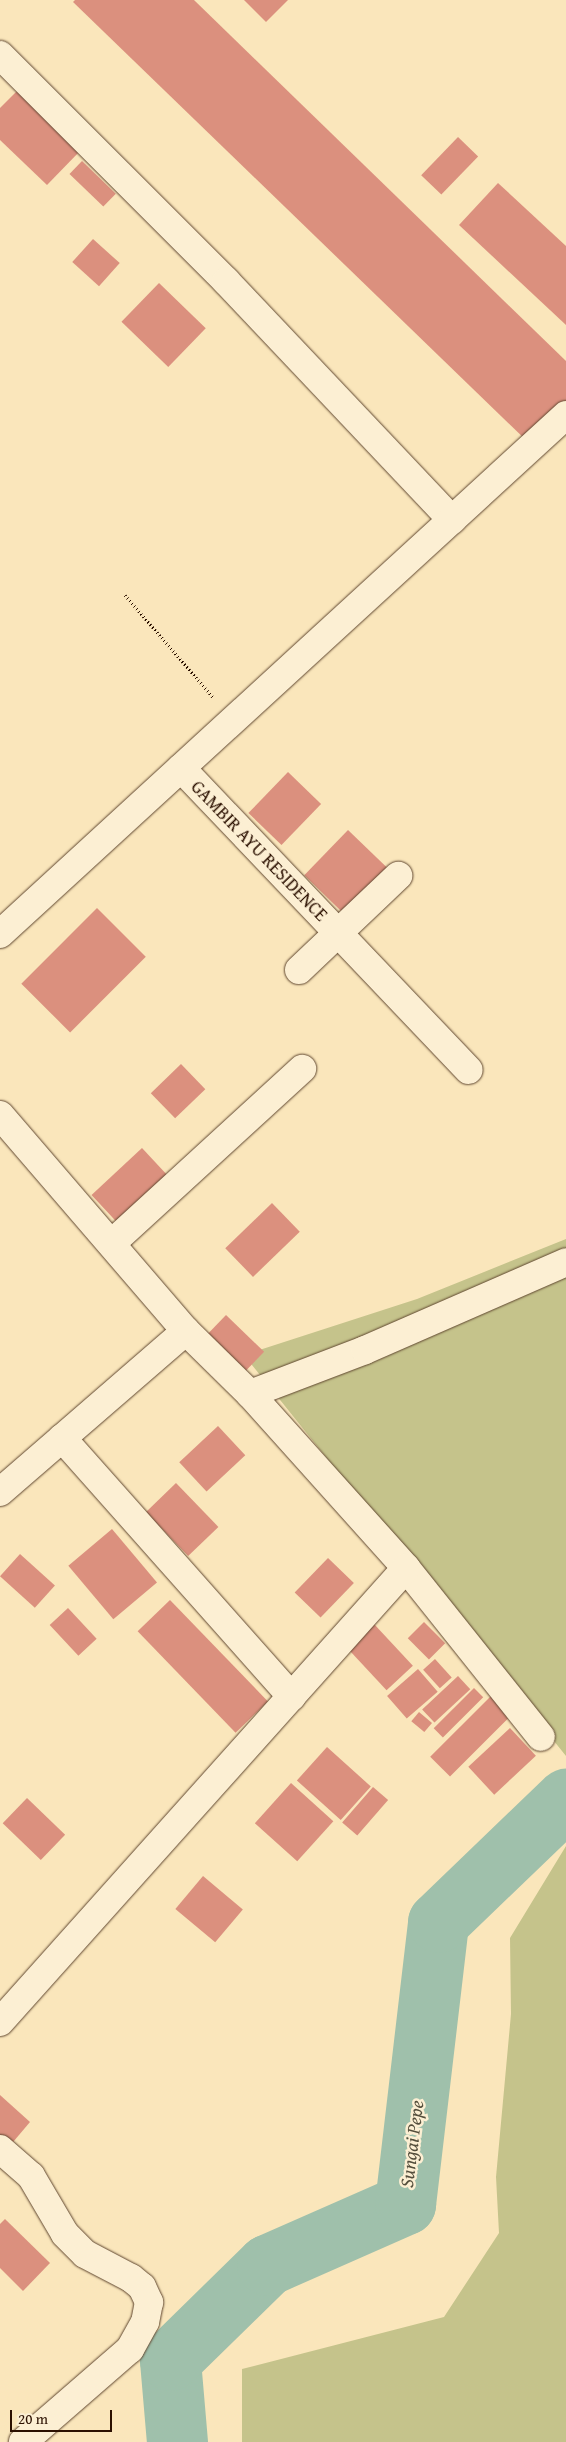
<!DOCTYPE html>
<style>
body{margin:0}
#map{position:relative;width:566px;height:2442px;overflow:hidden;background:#fae6bb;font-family:"Gentium Book Plus",serif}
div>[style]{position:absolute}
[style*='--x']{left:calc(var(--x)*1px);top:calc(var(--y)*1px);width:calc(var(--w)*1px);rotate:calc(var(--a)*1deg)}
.green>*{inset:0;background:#c5c38b}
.river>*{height:61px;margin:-30.5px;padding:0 30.5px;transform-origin:30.5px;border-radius:30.5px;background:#9fc0ab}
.building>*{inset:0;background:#db907e;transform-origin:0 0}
.path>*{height:3px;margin-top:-1.5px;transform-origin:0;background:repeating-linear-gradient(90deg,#2b1000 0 1px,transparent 0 3.5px)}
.roads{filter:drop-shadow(0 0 1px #5f462f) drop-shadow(0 0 1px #5f462f)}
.minor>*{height:28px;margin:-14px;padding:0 14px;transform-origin:14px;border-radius:14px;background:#fcefd3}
span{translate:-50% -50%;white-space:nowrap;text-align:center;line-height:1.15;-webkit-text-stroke:5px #fcefd3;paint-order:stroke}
.street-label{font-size:18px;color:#2b1000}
.water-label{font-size:19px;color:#544e3c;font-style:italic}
.scale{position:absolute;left:10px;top:2410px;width:102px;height:22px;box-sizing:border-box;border:2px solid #2b1000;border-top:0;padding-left:6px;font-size:15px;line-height:18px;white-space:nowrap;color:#2b1000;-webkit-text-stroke:4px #fcefd3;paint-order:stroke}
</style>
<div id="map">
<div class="green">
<div style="clip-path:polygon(566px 1239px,566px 1756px,244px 1355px,417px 1299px)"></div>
<div style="clip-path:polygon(566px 1846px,566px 2442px,242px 2442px,242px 2369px,444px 2317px,499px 2233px,496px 2177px,511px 2014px,510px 1938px)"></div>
</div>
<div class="river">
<div style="--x:177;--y:2442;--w:82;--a:-94.9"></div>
<div style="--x:170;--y:2360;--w:136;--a:-44.4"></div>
<div style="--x:267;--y:2265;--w:151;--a:-23.8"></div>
<div style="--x:405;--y:2204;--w:284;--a:-83.3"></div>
<div style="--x:438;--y:1922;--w:178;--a:-43.9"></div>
</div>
<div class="building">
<div style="clip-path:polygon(75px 0,194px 0,566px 361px,566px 405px,529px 443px,73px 2px)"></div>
<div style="clip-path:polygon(244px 0,288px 0,266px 22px)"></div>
<div style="clip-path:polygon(18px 90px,81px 150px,47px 185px,0 140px,0 108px)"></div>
<div style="left:458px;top:137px;width:28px;height:53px;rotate:44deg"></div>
<div style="left:82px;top:161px;width:47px;height:18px;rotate:44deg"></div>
<div style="clip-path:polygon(498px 183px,566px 246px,566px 325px,459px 225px)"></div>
<div style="left:93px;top:239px;width:36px;height:31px;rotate:42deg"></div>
<div style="left:159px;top:283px;width:65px;height:54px;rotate:44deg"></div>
<div style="left:288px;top:772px;width:46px;height:57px;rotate:44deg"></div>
<div style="left:348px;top:830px;width:57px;height:63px;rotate:44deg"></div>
<div style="left:97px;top:908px;width:69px;height:107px;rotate:45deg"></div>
<div style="left:181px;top:1064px;width:35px;height:42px;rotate:46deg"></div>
<div style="left:142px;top:1148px;width:42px;height:69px;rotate:47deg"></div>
<div style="left:272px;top:1203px;width:40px;height:65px;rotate:46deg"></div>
<div style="left:226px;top:1315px;width:53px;height:26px;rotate:44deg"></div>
<div style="left:218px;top:1426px;width:40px;height:53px;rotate:47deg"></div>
<div style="left:176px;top:1483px;width:61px;height:42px;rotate:46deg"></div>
<div style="left:112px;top:1529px;width:70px;height:57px;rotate:50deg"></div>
<div style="left:20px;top:1554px;width:47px;height:30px;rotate:42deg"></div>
<div style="left:328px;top:1558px;width:36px;height:48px;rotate:44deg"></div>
<div style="left:170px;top:1600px;width:141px;height:45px;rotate:46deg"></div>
<div style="left:68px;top:1608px;width:42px;height:25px;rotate:47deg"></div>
<div style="left:424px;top:1622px;width:30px;height:23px;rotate:45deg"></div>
<div style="left:374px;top:1624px;width:57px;height:36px;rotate:47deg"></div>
<div style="left:435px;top:1659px;width:25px;height:16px;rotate:48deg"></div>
<div style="left:418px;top:1669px;width:30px;height:41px;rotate:49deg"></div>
<div style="left:458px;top:1676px;width:18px;height:49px;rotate:47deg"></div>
<div style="left:474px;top:1688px;width:13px;height:57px;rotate:45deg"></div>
<div style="left:491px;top:1696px;width:28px;height:86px;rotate:45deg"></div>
<div style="left:419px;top:1712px;width:17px;height:12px;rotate:40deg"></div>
<div style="left:510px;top:1728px;width:38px;height:57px;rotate:47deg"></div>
<div style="left:327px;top:1747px;width:59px;height:45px;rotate:42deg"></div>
<div style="left:291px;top:1783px;width:57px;height:54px;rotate:42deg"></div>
<div style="left:373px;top:1787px;width:20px;height:47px;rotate:41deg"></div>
<div style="left:27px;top:1798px;width:53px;height:35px;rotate:44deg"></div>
<div style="left:203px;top:1876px;width:52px;height:43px;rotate:40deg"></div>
<div style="clip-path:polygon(0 2095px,30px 2122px,8px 2148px,0 2141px)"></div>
<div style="clip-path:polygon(5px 2219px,50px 2263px,23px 2291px,0 2268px,0 2224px)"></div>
</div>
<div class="path">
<div style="--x:125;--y:595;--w:135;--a:49.2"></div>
</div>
<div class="roads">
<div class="minor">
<div style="--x:0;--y:55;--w:320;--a:45"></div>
<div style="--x:226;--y:281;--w:329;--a:46.6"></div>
<div style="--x:181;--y:768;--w:417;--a:46.4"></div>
<div style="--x:0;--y:934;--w:768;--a:-42.52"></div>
<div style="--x:299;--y:970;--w:137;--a:-43.5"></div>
<div style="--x:0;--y:1115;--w:285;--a:49.3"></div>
<div style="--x:186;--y:1331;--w:90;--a:44.5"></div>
<div style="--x:250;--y:1394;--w:234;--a:48.1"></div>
<div style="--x:406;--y:1568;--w:216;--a:51.4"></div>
<div style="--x:112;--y:1243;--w:258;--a:-42.5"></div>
<div style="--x:250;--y:1394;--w:123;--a:-20.9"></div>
<div style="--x:365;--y:1350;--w:219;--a:-23.6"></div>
<div style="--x:62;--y:1438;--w:346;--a:48.4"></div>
<div style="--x:0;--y:1492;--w:246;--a:-40.9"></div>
<div style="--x:0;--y:2022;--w:609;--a:-48.19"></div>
<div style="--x:0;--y:2149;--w:41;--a:41.1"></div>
<div style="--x:31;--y:2176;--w:67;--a:59.6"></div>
<div style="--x:65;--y:2234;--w:28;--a:45"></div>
<div style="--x:85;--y:2254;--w:52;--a:27.6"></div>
<div style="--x:131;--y:2278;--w:14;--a:39"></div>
<div style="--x:142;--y:2287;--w:17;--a:65"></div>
<div style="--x:149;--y:2302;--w:20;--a:101"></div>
<div style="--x:145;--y:2322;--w:31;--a:119"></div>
<div style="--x:130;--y:2349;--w:142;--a:139"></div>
</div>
</div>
<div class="street-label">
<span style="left:259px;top:851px;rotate:46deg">GAMBIR AYU RESIDENCE</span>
</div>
<div class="water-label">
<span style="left:412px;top:2144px;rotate:-83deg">Sungai Pepe</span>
</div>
<div class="scale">20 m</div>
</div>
